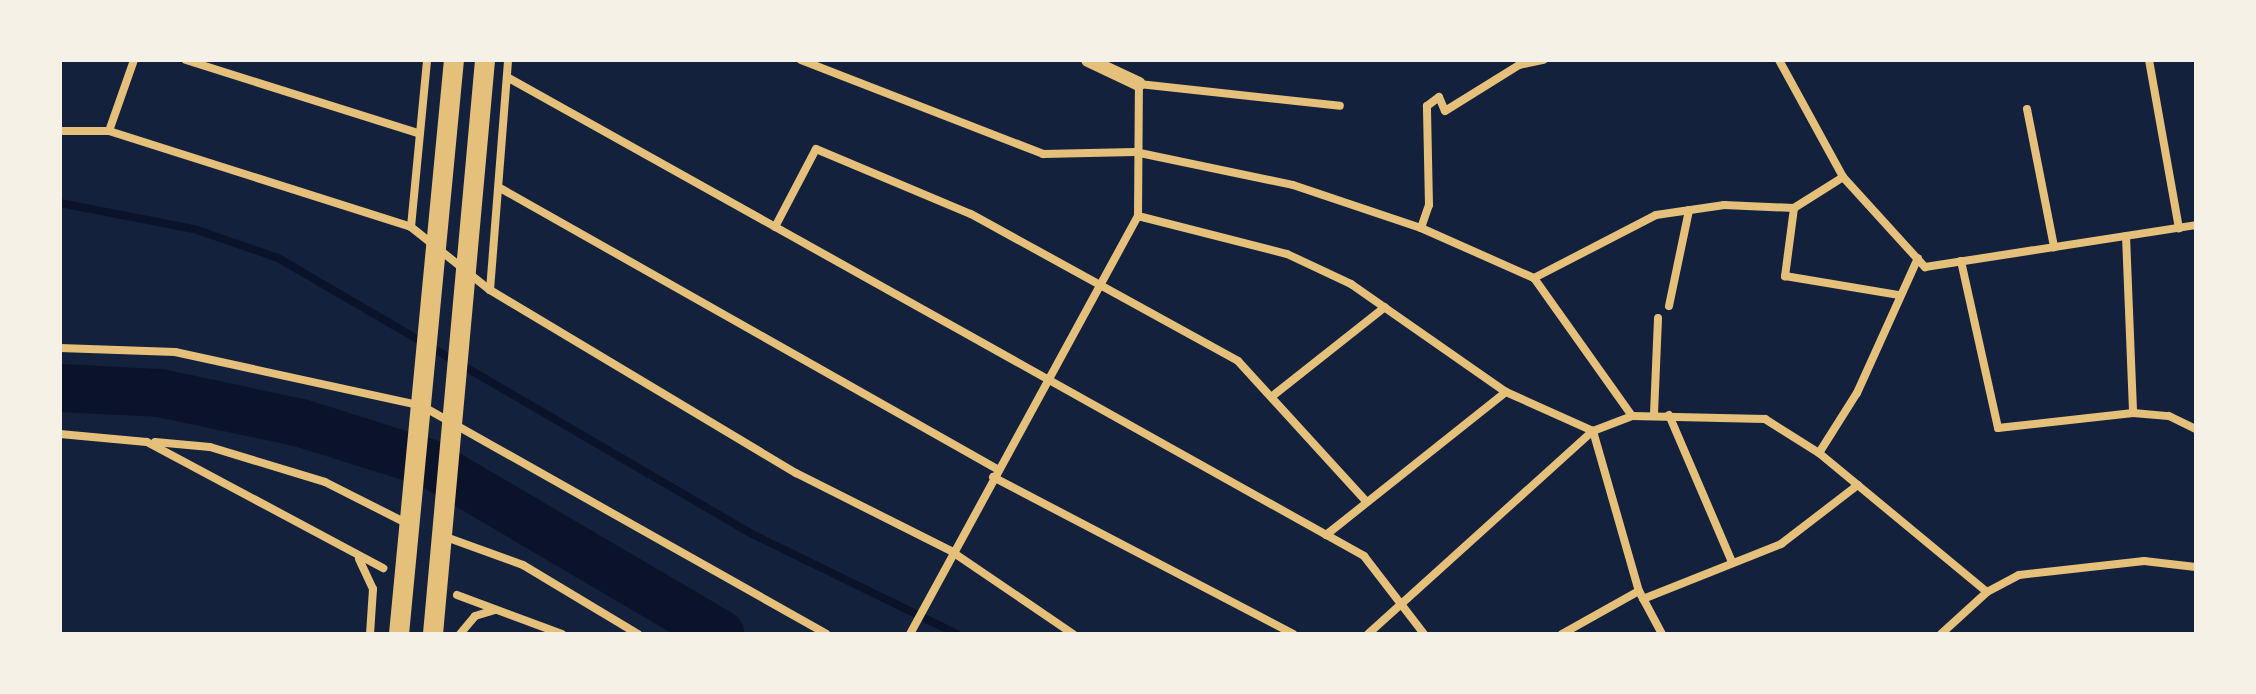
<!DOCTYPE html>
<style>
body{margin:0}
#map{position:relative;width:2256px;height:694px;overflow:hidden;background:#14213d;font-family:Raleway,sans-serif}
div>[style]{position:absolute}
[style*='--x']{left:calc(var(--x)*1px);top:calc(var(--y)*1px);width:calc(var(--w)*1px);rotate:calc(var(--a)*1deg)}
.stream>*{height:8px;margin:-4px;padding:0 4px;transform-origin:4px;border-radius:4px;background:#0b132b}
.river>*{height:48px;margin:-24px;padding:0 24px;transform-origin:24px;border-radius:24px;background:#0b132b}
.minor>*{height:8px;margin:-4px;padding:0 4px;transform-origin:4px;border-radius:4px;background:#e5c07b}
.tertiary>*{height:14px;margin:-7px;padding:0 7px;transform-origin:7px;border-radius:7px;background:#e5c07b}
.primary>*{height:20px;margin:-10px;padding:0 10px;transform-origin:10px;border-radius:10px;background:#e5c07b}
span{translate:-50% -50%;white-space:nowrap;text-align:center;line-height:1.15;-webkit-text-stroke:7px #f6f1e7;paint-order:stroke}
.frame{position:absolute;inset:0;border:62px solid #f6f1e7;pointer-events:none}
</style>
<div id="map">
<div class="stream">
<div style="--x:60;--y:203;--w:136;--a:11"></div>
<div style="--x:194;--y:229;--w:89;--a:19"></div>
<div style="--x:278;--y:258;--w:548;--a:30.21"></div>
<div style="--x:752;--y:534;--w:228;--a:26"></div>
</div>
<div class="river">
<div style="--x:60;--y:388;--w:100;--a:2.9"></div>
<div style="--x:160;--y:393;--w:144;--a:12"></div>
<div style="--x:301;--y:423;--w:134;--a:17.4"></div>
<div style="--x:429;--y:463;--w:338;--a:30.4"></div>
</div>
<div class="minor">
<div style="--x:186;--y:60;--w:245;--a:17.5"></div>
<div style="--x:801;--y:60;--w:260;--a:21.2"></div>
<div style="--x:1043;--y:154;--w:92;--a:-1.2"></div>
<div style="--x:1135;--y:152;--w:161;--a:11.8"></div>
<div style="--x:1293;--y:185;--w:135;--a:18.6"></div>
<div style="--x:1421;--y:228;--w:124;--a:23.9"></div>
<div style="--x:1534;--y:278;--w:169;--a:54.6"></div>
<div style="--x:1779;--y:60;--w:133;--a:61.3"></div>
<div style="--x:1843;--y:177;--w:122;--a:47.7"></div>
<div style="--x:1925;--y:267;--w:274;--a:-8.8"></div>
<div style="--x:2149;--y:60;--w:171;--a:79.9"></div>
<div style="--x:507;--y:77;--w:982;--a:29.2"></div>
<div style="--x:1364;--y:556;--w:98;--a:52.4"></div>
<div style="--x:2027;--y:109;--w:141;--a:78.9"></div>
<div style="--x:60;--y:131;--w:49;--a:0"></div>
<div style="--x:109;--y:131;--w:317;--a:17.6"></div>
<div style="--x:411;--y:227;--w:101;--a:38.6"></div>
<div style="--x:490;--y:290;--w:357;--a:30.9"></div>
<div style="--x:796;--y:473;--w:174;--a:26.7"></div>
<div style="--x:951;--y:551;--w:148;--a:34.2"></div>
<div style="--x:109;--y:131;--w:75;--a:-70.6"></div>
<div style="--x:500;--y:188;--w:571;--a:29.48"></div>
<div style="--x:1794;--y:208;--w:58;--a:-32.3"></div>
<div style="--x:1138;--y:216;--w:154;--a:14.3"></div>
<div style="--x:1287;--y:254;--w:71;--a:25.1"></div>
<div style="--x:1351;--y:284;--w:189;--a:34.9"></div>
<div style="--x:1506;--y:392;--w:95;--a:24.1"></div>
<div style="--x:1593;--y:431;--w:166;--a:74"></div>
<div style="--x:1639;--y:591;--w:49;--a:61.9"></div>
<div style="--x:411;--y:227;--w:168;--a:-84.5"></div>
<div style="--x:775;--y:227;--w:88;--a:-62.3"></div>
<div style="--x:816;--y:149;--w:168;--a:22.8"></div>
<div style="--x:971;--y:214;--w:305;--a:28.8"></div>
<div style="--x:1238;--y:361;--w:190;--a:47.6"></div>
<div style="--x:1421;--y:228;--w:24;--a:-71"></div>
<div style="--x:1429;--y:205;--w:99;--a:-91.2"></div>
<div style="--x:1427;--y:106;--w:15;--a:-37"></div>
<div style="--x:1439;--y:97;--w:15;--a:67"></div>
<div style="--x:1445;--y:111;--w:87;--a:-31.9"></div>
<div style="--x:1519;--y:65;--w:25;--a:-12"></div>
<div style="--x:2126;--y:236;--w:177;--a:87.7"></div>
<div style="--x:1961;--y:261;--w:171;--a:77.5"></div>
<div style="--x:1998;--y:428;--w:136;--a:-6.3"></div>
<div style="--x:2133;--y:413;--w:36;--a:5"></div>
<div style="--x:2169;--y:416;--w:30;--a:26"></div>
<div style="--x:1534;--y:278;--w:137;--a:-27.3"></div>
<div style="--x:1656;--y:215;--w:69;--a:-8.4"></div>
<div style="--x:1724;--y:205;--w:70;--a:2.5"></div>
<div style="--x:1794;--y:208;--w:69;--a:97.5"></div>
<div style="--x:1785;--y:276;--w:116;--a:9.5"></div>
<div style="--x:490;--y:290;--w:231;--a:-85.5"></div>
<div style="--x:1669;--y:306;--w:98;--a:-78.2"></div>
<div style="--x:60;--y:348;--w:115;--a:2"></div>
<div style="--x:175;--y:352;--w:253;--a:12.3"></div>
<div style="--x:422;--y:406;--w:464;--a:29.4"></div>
<div style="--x:1275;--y:394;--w:140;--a:-38.3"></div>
<div style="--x:1654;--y:414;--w:96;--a:-87.6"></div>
<div style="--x:1669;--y:415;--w:160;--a:66.8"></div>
<div style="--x:60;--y:434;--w:87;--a:5.3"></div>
<div style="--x:147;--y:442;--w:268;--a:28.1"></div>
<div style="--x:155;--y:442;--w:55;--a:5.2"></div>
<div style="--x:210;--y:447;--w:120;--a:16.9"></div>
<div style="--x:325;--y:482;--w:95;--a:26.8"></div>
<div style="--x:1819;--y:453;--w:71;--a:-57.7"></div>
<div style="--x:1857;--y:393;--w:148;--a:-65.7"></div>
<div style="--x:993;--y:477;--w:339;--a:27.6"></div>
<div style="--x:1326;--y:535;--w:230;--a:-38.5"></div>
<div style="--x:443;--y:536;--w:85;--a:19.9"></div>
<div style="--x:523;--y:565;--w:134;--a:31"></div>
<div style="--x:359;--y:559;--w:33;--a:65"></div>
<div style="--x:373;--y:589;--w:45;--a:93.8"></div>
<div style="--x:457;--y:595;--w:112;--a:20.4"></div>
<div style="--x:1643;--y:599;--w:149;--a:-21.7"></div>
<div style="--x:1781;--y:544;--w:97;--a:-37.5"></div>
<div style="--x:460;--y:634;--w:23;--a:-50"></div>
<div style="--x:475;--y:616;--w:21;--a:-17"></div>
<div style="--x:910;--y:634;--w:476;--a:-61.4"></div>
<div style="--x:1138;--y:216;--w:132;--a:-89.6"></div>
<div style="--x:1139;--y:84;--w:202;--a:6.2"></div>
<div style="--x:1368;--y:634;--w:303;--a:-42.1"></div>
<div style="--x:1593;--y:431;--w:42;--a:-21"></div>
<div style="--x:1632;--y:416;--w:133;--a:1.3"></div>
<div style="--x:1765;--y:419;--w:64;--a:32.2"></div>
<div style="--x:1819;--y:453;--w:218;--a:39.6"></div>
<div style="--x:1562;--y:634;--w:88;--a:-29.2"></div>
<div style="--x:1941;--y:634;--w:62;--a:-42.4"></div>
<div style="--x:1987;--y:592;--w:36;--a:-28"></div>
<div style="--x:2019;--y:575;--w:126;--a:-6.4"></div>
<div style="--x:2144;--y:561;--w:52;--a:6.6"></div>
</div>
<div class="tertiary">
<div style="--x:1088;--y:60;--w:56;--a:25.2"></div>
</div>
<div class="primary">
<div style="--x:399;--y:634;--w:577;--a:-84.53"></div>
<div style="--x:433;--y:634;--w:576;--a:-84.82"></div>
</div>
<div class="frame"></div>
</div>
